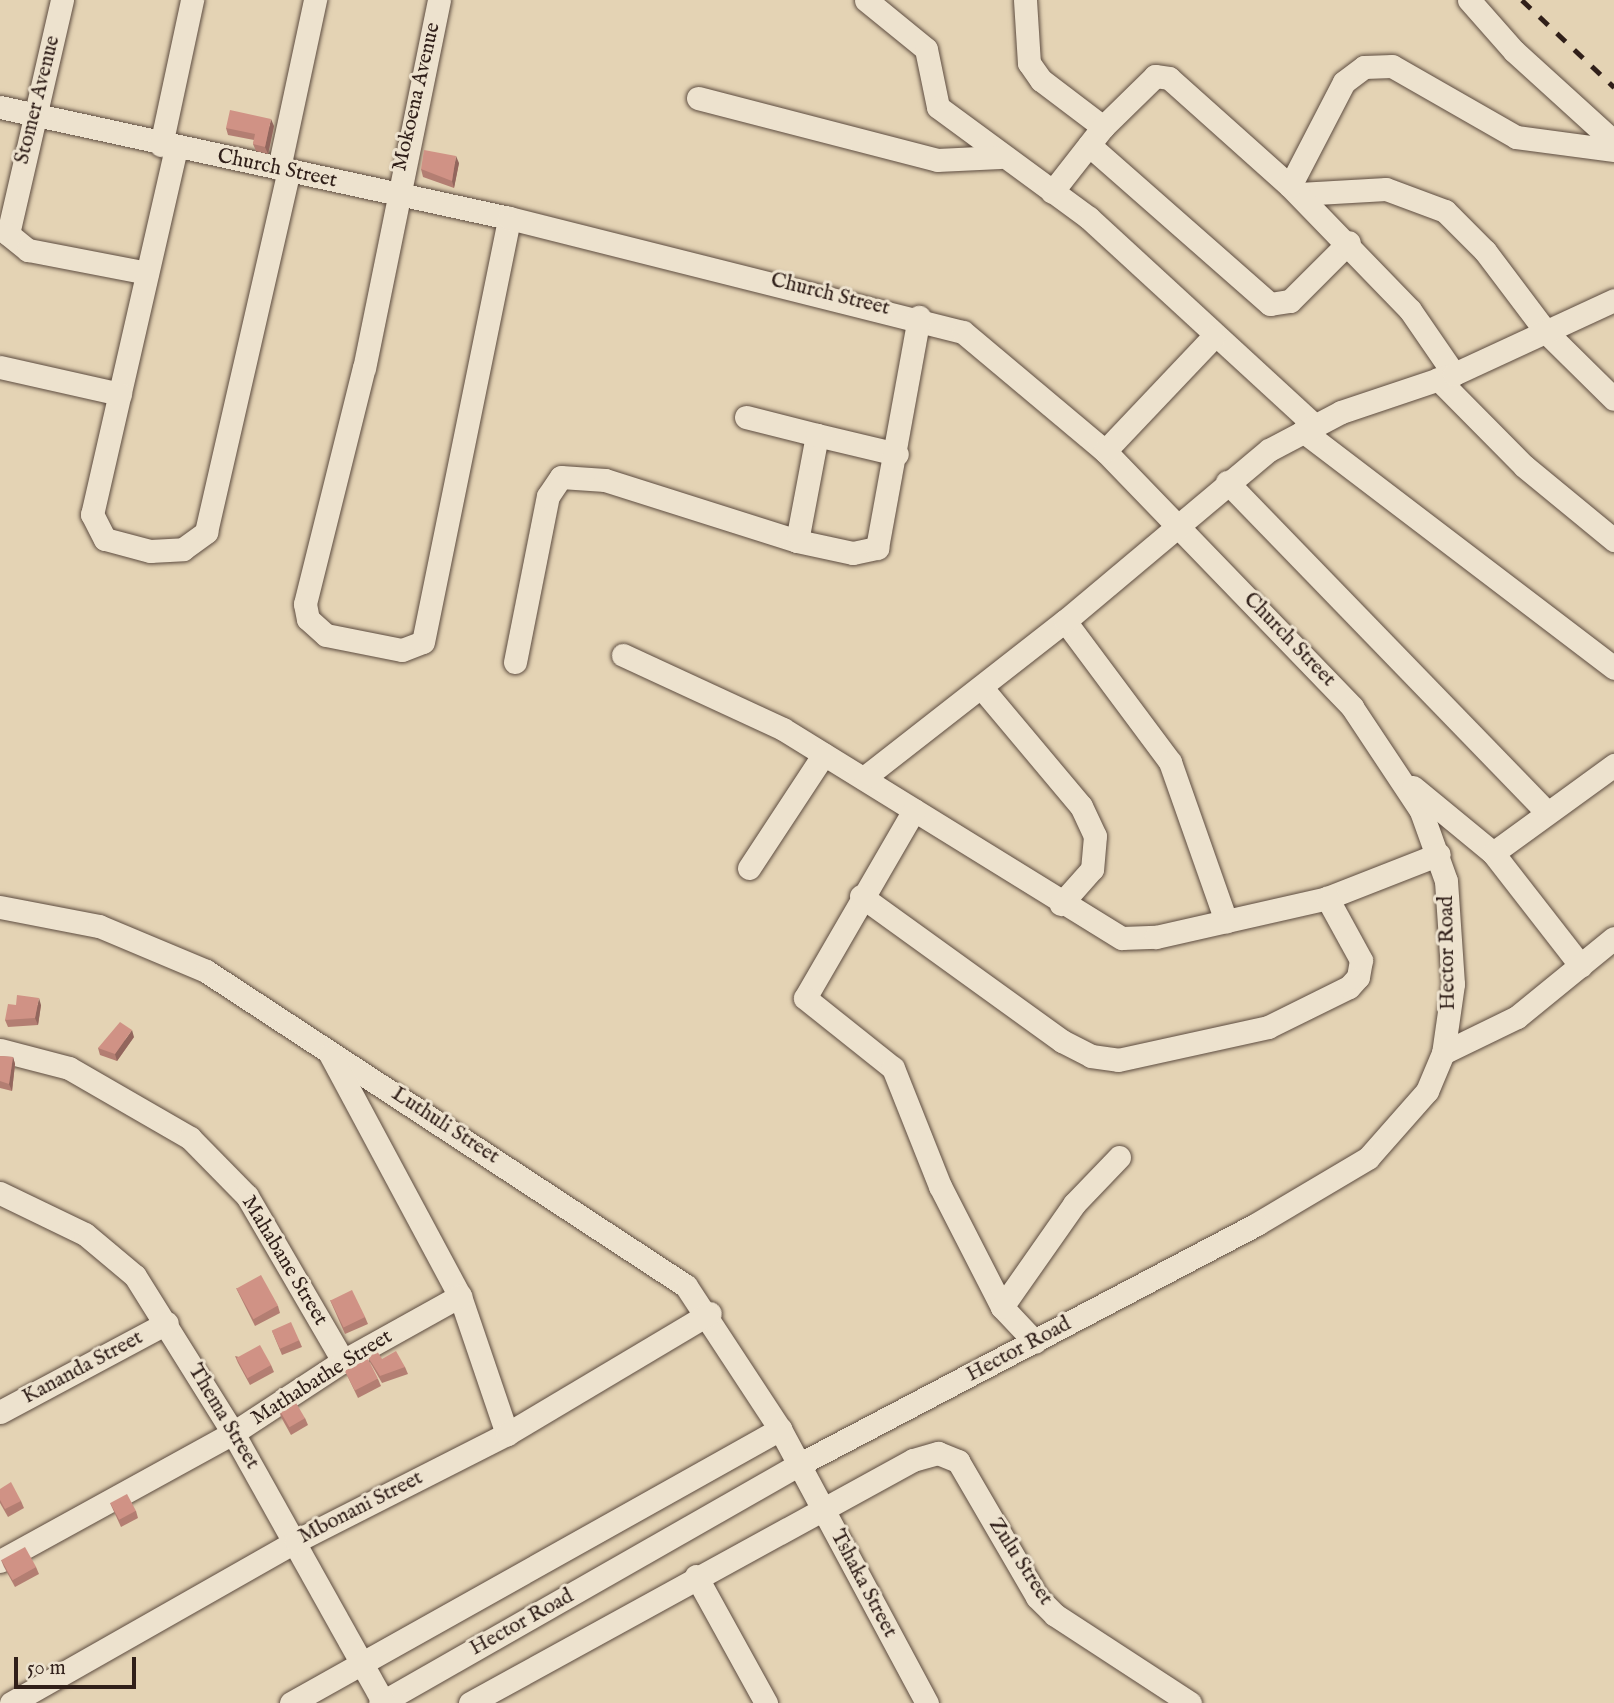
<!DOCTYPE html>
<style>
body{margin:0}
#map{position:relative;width:1614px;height:1703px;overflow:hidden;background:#e4d3b4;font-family:"IM FELL English",serif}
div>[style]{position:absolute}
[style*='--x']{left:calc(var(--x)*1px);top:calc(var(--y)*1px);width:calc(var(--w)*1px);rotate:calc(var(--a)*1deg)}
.roads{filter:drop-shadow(0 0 2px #5d4c40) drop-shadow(0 0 2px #5d4c40)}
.minor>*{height:23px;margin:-11.5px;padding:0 11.5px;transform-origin:11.5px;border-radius:11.5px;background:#ede2ce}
.rail>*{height:5px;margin-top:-2.5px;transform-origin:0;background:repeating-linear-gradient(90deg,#301f19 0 12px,transparent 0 24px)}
.wall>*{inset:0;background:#b37e72}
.shaded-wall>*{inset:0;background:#92665d}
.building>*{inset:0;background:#d09285;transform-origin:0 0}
span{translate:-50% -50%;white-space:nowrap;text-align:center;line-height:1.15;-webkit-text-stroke:6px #ede2ce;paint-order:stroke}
.street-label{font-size:21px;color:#301f19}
.scale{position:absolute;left:14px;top:1657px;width:122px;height:32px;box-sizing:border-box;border:4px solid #301f19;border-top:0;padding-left:9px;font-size:21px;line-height:24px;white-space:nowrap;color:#301f19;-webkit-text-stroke:5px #ede2ce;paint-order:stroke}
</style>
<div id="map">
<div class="roads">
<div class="minor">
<div style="--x:62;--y:0;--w:240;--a:103"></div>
<div style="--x:8;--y:234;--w:26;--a:39"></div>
<div style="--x:28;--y:250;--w:121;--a:10.9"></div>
<div style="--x:439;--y:0;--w:375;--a:101.5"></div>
<div style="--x:364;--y:367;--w:244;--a:104"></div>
<div style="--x:305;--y:604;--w:15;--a:79"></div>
<div style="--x:308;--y:619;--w:24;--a:42"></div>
<div style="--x:326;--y:635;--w:77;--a:11.2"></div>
<div style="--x:402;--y:650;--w:22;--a:-21"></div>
<div style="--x:423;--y:642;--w:433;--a:-78.5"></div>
<div style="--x:866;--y:0;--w:77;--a:39.2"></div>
<div style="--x:926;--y:49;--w:59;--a:78.3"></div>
<div style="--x:938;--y:107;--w:187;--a:36.3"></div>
<div style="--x:1089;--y:218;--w:306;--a:42.6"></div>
<div style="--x:1025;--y:0;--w:63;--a:86.4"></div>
<div style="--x:1029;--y:63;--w:21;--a:55"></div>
<div style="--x:1041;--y:80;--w:78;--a:37.2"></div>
<div style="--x:1469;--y:0;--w:68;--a:48.6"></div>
<div style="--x:1514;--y:51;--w:135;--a:42.3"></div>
<div style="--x:698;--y:98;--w:247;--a:14.5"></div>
<div style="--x:937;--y:160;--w:63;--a:-2.7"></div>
<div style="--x:0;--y:107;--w:521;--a:12.3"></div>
<div style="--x:509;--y:218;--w:468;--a:14.1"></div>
<div style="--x:963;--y:332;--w:185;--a:40"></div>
<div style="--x:1105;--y:451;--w:356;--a:46"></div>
<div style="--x:1352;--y:707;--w:125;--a:56.4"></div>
<div style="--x:1421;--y:811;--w:74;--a:70.3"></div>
<div style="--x:1446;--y:881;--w:103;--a:86.1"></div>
<div style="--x:1453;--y:984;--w:70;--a:98.2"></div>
<div style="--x:1443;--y:1053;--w:41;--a:112.8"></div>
<div style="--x:1427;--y:1091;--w:89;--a:131.4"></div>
<div style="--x:1368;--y:1158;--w:129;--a:149.3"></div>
<div style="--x:1257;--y:1224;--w:518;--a:152.3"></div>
<div style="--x:798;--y:1465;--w:481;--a:150.3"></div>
<div style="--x:161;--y:145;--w:148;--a:-77.9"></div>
<div style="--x:1089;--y:145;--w:241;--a:41.3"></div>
<div style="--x:1270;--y:304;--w:20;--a:-9"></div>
<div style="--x:1290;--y:301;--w:83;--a:-45"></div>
<div style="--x:176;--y:148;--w:376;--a:102.9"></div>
<div style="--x:92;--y:514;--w:28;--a:63"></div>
<div style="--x:105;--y:539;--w:47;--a:14.9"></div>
<div style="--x:150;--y:551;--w:33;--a:-3"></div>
<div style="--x:183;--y:549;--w:29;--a:-36"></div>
<div style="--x:206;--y:532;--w:371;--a:-77.1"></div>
<div style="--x:279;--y:168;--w:172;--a:-77.9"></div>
<div style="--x:1052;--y:192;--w:83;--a:-51.9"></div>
<div style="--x:1103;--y:127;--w:73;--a:-44.4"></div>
<div style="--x:1155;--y:76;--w:14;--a:8"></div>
<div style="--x:1169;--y:78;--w:162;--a:41.8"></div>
<div style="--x:1299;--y:194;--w:87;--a:-3.3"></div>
<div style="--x:1386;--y:189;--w:63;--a:20.4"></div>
<div style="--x:1445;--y:211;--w:57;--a:45"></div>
<div style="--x:1485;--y:251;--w:101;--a:53"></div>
<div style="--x:1546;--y:332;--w:95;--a:44.6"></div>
<div style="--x:0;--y:367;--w:123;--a:12.7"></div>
<div style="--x:1454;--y:374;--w:78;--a:-124.5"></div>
<div style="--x:1410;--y:310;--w:173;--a:-134.1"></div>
<div style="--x:1290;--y:186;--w:117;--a:-62.6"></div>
<div style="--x:1344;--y:82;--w:25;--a:-37"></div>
<div style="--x:1364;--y:67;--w:28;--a:-2"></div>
<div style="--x:1392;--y:66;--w:143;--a:29.8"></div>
<div style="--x:1516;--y:137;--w:99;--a:7.6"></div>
<div style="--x:1438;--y:379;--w:122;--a:45.3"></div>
<div style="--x:1524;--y:466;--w:117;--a:39.4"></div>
<div style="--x:746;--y:417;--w:73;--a:14.2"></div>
<div style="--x:1303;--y:431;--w:391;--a:37.3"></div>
<div style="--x:1105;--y:451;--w:157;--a:-46.5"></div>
<div style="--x:1227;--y:482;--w:458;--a:45.9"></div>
<div style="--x:797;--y:541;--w:108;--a:-79.3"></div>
<div style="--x:817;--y:435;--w:82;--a:13.4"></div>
<div style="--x:1065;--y:621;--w:176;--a:53.3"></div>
<div style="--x:1170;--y:762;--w:169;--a:70.6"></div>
<div style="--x:623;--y:655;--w:176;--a:24.8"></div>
<div style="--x:783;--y:729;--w:398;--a:31.7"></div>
<div style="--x:1122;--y:938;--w:34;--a:-2"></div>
<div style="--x:1156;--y:937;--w:175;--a:-12.8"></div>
<div style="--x:1327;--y:898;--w:120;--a:-21.4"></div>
<div style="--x:515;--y:662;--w:169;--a:-78.8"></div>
<div style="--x:548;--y:496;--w:23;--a:-56"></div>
<div style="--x:561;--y:477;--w:44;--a:3.9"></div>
<div style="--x:605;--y:480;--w:201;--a:17.6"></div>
<div style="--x:797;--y:541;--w:57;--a:12.1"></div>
<div style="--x:853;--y:553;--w:25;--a:-12"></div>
<div style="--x:877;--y:548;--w:235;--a:-79.7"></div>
<div style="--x:981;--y:687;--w:155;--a:50"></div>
<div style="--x:1081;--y:806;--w:33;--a:65"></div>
<div style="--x:1095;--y:836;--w:33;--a:95"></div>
<div style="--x:1092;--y:869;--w:47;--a:131.5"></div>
<div style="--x:865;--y:777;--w:254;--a:-38"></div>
<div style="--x:1065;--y:621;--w:266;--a:-40"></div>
<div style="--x:1269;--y:450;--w:81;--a:-27.8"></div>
<div style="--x:1341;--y:412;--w:119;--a:-18.6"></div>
<div style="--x:1454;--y:374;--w:176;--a:-24.8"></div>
<div style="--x:1413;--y:787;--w:104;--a:39.5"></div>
<div style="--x:1493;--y:853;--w:143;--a:52.1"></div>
<div style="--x:914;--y:810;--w:217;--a:120.1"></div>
<div style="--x:805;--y:998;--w:112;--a:38.5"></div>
<div style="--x:893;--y:1068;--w:127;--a:68.3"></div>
<div style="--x:940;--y:1186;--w:136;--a:62.9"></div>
<div style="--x:1002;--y:1307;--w:48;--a:46.7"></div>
<div style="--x:1493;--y:853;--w:150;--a:-36"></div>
<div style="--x:749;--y:868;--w:136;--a:-56.7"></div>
<div style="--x:861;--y:896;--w:248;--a:35.8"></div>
<div style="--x:1062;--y:1041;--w:33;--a:27"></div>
<div style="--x:1091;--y:1056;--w:27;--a:8"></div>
<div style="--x:1118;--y:1060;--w:154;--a:-12.4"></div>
<div style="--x:1268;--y:1027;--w:90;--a:-26.3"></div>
<div style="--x:1349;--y:987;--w:13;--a:-48"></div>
<div style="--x:1358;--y:977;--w:17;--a:-80"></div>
<div style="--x:1361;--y:960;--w:71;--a:-118.7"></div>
<div style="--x:0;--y:907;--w:101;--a:10.9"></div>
<div style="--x:99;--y:926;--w:116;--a:22.8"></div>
<div style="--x:206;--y:971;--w:574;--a:33.27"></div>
<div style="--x:686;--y:1286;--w:171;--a:56.7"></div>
<div style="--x:780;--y:1429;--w:311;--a:61.8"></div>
<div style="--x:0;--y:1050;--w:71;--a:14.6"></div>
<div style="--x:69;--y:1068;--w:140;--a:30"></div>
<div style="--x:190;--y:1138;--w:81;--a:45.5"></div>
<div style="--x:247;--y:1196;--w:191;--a:59.8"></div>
<div style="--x:1443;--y:1053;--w:82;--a:-25.9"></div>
<div style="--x:1517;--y:1017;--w:125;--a:-39.2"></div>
<div style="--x:330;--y:1054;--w:275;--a:61.8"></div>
<div style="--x:460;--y:1296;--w:146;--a:71.2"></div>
<div style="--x:0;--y:1193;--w:94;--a:25.8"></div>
<div style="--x:85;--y:1234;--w:65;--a:40"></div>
<div style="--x:135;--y:1276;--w:185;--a:58"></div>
<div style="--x:233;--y:1433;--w:307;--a:60.8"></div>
<div style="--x:1002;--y:1307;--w:126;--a:-55"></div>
<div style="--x:1074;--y:1204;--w:65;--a:-46.2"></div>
<div style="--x:0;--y:1412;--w:189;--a:-28.1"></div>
<div style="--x:0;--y:1561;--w:266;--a:-28.8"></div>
<div style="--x:233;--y:1433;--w:131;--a:-33.2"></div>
<div style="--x:343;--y:1361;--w:134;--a:-29.1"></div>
<div style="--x:696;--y:1576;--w:145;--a:61.1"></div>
<div style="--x:11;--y:1703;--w:328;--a:-29.6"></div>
<div style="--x:296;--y:1541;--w:237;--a:-26.9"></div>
<div style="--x:507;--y:1434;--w:236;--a:-30.8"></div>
<div style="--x:291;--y:1703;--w:561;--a:-29.26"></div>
<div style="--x:470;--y:1703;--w:505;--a:-28.75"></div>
<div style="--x:913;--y:1460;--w:26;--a:-16"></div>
<div style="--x:938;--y:1453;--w:22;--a:22"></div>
<div style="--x:958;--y:1461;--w:157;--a:59.8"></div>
<div style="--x:1037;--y:1597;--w:25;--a:45"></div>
<div style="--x:1055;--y:1615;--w:161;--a:33.1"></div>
</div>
</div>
<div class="rail">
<div style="--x:1522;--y:0;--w:127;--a:43.4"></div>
</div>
<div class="wall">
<div style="clip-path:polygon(274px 126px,268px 154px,256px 151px,253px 144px,254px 140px,228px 135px,226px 128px)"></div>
<div style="clip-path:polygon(459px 163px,454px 188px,423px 177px,421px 169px)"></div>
<div style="clip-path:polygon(16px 1005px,41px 1005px,38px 1025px,8px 1027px,5px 1020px)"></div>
<div style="clip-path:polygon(134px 1037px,117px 1061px,100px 1055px,98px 1048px)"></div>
<div style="clip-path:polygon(0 1056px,13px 1057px,15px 1064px,12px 1091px,0 1088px)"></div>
<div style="clip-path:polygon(236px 1288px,278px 1306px,280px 1313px,255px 1326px)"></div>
<div style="clip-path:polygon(330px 1300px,365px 1317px,368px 1324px,345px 1334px)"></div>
<div style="clip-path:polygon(272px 1331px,299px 1340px,302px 1347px,282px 1355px)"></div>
<div style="clip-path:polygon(235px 1356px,271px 1365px,274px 1372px,250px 1385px,238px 1363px)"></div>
<div style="clip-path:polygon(368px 1357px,382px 1359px,405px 1367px,408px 1374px,382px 1383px,371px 1364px)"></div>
<div style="clip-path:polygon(345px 1371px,378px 1379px,381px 1386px,358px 1398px)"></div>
<div style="clip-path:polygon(279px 1410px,305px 1418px,308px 1425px,291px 1435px,281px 1417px)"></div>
<div style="clip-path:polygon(0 1489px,21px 1501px,24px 1508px,8px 1517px,0 1503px)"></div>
<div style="clip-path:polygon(110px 1503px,136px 1511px,138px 1518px,121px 1527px)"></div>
<div style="clip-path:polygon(1px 1560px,36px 1567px,39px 1574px,15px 1587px,4px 1567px)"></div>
</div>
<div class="shaded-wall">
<div style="clip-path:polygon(271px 119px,274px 126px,268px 154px,265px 147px)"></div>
<div style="clip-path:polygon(456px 156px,459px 163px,454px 188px,452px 181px)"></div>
<div style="clip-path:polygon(39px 998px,41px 1005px,38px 1025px,35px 1018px)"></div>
<div style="clip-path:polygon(132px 1030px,134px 1037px,117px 1061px,115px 1054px)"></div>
<div style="clip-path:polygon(13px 1057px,15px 1064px,12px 1091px,9px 1084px)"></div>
</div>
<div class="building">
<div style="clip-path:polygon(230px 110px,271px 119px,265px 147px,253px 144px,255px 134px,226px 128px)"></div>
<div style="clip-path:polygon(424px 150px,456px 156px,452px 181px,421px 169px)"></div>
<div style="clip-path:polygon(17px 995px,39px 998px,35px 1018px,5px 1020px,8px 1004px,16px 1005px)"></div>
<div style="clip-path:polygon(120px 1022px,132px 1030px,115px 1054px,98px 1048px)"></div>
<div style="clip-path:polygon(0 1056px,13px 1057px,9px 1084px,0 1081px)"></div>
<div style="left:261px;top:1275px;width:35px;height:28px;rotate:61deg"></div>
<div style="left:352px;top:1290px;width:30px;height:24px;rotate:64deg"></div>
<div style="left:291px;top:1322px;width:20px;height:21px;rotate:66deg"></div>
<div style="left:260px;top:1345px;width:23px;height:27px;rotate:61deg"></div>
<div style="clip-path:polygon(377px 1351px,382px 1359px,396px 1351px,405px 1367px,380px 1376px,368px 1357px)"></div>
<div style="left:368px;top:1359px;width:22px;height:26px;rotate:63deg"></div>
<div style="left:295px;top:1401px;width:20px;height:18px;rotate:60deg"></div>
<div style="clip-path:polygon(11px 1482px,21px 1501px,5px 1509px,0 1500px,0 1489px)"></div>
<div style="left:127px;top:1494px;width:19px;height:19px;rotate:62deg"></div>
<div style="left:25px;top:1547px;width:23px;height:27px;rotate:61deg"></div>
</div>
<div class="street-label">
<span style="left:417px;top:97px;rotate:-77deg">Mokoena Avenue</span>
<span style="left:38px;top:100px;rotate:-76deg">Stomer Avenue</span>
<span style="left:277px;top:169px;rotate:12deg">Church Street</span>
<span style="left:830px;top:295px;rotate:14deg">Church Street</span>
<span style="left:1289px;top:640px;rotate:46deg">Church Street</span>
<span style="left:1448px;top:953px;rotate:-91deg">Hector Road</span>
<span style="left:445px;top:1126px;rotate:33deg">Luthuli Street</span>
<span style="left:284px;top:1261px;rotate:59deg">Mahabane Street</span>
<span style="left:1019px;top:1350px;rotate:-28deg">Hector Road</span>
<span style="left:83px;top:1368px;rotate:-28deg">Kananda Street</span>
<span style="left:322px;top:1378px;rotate:-32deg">Mathabathe Street</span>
<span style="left:223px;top:1417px;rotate:59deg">Thema Street</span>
<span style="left:361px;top:1508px;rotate:-27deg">Mbonani Street</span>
<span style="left:1020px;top:1562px;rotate:57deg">Zulu Street</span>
<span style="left:863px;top:1584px;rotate:62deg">Tshaka Street</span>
<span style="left:522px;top:1623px;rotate:-29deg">Hector Road</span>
</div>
<div class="scale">50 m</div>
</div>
